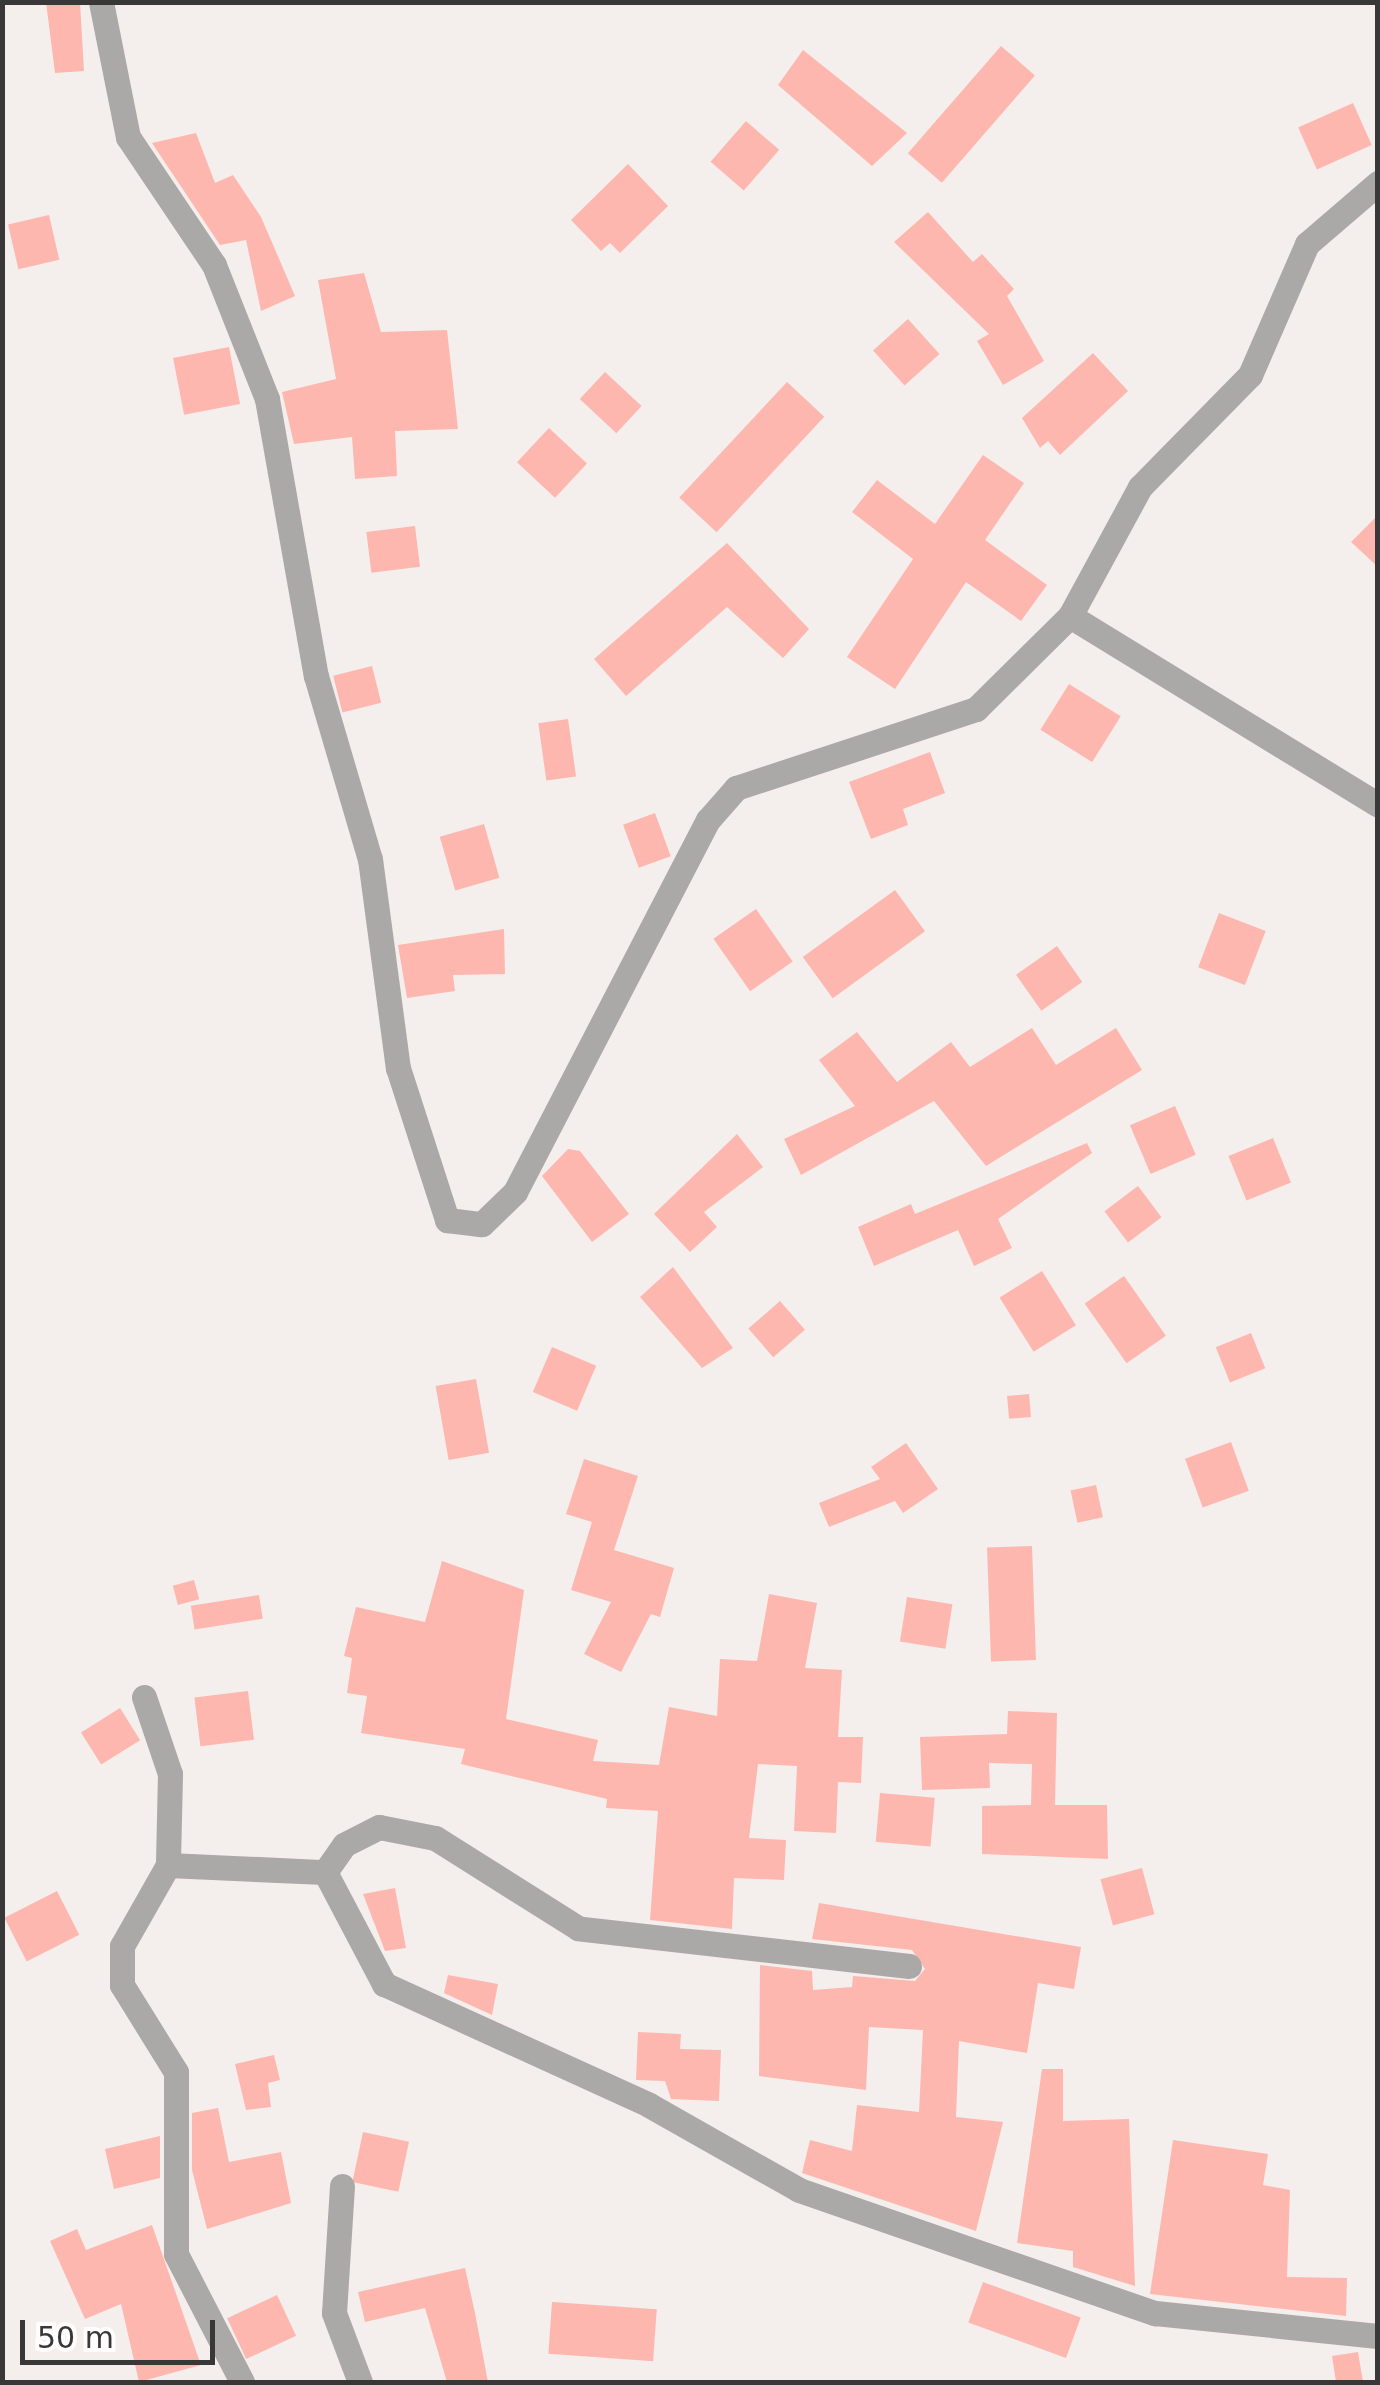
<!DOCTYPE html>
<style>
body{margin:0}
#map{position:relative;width:1380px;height:2385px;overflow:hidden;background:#f4eeed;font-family:"DejaVu Sans",sans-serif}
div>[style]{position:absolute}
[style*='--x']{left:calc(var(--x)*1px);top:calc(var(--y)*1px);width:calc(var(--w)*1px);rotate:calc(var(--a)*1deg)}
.building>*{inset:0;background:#feb7ae;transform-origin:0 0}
.minor>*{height:25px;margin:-12.5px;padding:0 12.5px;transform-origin:12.5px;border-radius:12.5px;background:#aba8a8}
span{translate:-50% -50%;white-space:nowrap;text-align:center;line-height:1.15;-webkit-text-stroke:8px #fefcfc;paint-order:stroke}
.frame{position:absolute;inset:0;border:5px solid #393737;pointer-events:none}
.scale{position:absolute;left:20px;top:2320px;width:195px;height:45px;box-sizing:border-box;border:5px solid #393737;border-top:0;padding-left:12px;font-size:30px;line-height:35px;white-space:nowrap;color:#393737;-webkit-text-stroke:8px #fefcfc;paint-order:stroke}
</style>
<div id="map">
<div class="building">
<div style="clip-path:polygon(46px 2px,80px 2px,84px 71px,55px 73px)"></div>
<div style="left:1001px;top:46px;width:45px;height:142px;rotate:41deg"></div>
<div style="clip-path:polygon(803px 50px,907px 133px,872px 166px,778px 85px)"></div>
<div style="left:1353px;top:103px;width:46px;height:60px;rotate:66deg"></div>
<div style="left:746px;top:121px;width:44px;height:54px;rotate:41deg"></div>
<div style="clip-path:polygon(196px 133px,215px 183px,233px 175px,261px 217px,295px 296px,261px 311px,246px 240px,220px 245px,152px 143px)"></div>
<div style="clip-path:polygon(628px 164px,668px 206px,620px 253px,610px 243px,601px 251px,571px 220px)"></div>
<div style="clip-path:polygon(928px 212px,973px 262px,982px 254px,1014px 289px,1007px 296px,1044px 361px,1003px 385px,977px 341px,989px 334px,894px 242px)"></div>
<div style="left:49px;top:215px;width:46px;height:42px;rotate:77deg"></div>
<div style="clip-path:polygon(364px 273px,381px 332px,447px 330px,458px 429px,395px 431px,397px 476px,355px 479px,352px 437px,294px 444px,282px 392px,336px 379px,318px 280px)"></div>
<div style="left:908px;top:319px;width:47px;height:47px;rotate:48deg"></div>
<div style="left:229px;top:347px;width:58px;height:57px;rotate:79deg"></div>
<div style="clip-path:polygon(1093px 353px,1128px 391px,1060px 455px,1048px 441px,1040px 448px,1022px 418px)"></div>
<div style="left:605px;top:372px;width:50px;height:37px;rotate:43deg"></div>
<div style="left:787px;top:382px;width:51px;height:158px;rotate:43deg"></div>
<div style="left:549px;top:428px;width:52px;height:47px;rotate:43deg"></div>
<div style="clip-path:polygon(983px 455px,1024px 483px,985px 540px,1047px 585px,1021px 621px,966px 582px,895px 689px,847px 657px,913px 559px,852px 512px,877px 480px,935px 524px)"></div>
<div style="clip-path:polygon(1378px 515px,1378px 567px,1351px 542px)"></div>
<div style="left:415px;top:526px;width:41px;height:49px;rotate:83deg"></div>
<div style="clip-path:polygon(727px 543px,809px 629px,783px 658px,727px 607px,626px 696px,594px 659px)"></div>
<div style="left:372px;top:666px;width:38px;height:40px;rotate:76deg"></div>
<div style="left:1069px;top:684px;width:61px;height:54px;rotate:32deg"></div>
<div style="left:568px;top:719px;width:58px;height:30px;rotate:82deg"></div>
<div style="clip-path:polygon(930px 752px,945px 793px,903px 809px,908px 825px,871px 839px,849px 782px)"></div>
<div style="left:655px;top:813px;width:46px;height:34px;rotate:70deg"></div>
<div style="left:484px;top:824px;width:56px;height:46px;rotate:74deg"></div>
<div style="left:895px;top:890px;width:51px;height:114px;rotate:54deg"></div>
<div style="left:756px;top:909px;width:64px;height:52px;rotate:55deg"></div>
<div style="left:1219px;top:913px;width:50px;height:58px;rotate:21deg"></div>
<div style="clip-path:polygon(504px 929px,505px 974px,453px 975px,455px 991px,407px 998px,398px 945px)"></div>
<div style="left:1057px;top:946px;width:44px;height:50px;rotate:55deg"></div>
<div style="clip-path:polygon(1032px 1028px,1056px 1065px,1116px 1028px,1142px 1070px,986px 1166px,934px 1101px,801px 1175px,784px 1139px,855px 1106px,819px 1060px,857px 1032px,897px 1082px,951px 1042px,970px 1067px)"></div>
<div style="left:1175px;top:1106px;width:53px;height:49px;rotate:67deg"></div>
<div style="clip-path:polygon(737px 1134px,763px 1167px,704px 1212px,717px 1227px,690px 1252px,654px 1214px)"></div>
<div style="left:1273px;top:1138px;width:48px;height:48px;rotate:68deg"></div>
<div style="clip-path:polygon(1087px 1143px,1092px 1153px,998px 1219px,1012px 1248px,974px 1266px,958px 1230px,874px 1266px,858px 1227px,911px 1204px,915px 1214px)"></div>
<div style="clip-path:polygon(568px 1149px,580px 1151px,629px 1214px,592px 1242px,542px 1176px)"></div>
<div style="left:1138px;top:1186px;width:39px;height:42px;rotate:53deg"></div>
<div style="clip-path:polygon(673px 1267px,733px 1348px,702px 1368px,640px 1297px)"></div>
<div style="left:1042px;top:1271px;width:64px;height:50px;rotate:58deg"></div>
<div style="left:1124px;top:1276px;width:73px;height:48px;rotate:55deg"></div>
<div style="left:780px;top:1301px;width:38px;height:42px;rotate:49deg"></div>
<div style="left:1251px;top:1333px;width:38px;height:38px;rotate:68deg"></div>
<div style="left:552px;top:1347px;width:48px;height:49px;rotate:23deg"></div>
<div style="left:476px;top:1379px;width:75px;height:41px;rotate:80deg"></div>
<div style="left:1029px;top:1394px;width:23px;height:22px;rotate:85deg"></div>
<div style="left:1231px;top:1442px;width:52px;height:49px;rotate:70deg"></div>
<div style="clip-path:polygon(906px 1443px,938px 1489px,903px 1513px,895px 1501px,829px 1527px,819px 1503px,880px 1479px,871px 1467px)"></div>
<div style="clip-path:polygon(584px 1459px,638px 1476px,614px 1550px,674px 1568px,660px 1617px,651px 1614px,621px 1672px,584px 1654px,611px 1602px,571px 1590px,592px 1522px,566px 1514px)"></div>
<div style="left:1096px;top:1485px;width:33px;height:26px;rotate:78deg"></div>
<div style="left:1032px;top:1546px;width:114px;height:45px;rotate:88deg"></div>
<div style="clip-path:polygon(442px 1561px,524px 1590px,506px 1719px,598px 1740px,593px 1761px,659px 1765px,669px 1707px,717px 1716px,720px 1659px,757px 1661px,769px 1594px,817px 1603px,805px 1668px,842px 1670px,838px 1737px,863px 1737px,861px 1783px,838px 1782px,836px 1833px,794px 1831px,797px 1766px,758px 1764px,749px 1838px,786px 1840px,784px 1880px,734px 1878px,732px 1929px,650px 1920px,658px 1811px,606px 1808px,607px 1799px,461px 1764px,465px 1749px,361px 1733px,367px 1696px,347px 1693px,352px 1658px,344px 1656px,356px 1607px,425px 1622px)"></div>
<div style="left:194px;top:1580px;width:20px;height:22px;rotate:75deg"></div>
<div style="left:259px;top:1595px;width:24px;height:69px;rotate:81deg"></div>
<div style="left:907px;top:1597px;width:46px;height:45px;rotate:9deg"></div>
<div style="left:248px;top:1691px;width:49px;height:54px;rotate:83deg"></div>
<div style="left:120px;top:1708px;width:38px;height:46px;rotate:58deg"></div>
<div style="clip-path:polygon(1008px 1711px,1057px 1713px,1055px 1805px,1107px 1805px,1108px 1859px,982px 1854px,982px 1806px,1031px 1805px,1032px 1764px,989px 1763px,990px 1788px,922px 1790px,920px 1737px,1007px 1734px)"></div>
<div style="left:880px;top:1793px;width:55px;height:49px;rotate:5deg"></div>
<div style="left:1142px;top:1868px;width:48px;height:43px;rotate:75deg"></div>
<div style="clip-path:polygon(395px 1888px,406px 1948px,385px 1951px,363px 1894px)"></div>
<div style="left:57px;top:1891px;width:49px;height:59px;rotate:63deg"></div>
<div style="clip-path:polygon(819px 1903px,1081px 1947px,1074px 1989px,1038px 1983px,1027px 2053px,959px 2041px,956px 2117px,1003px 2122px,976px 2231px,802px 2173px,810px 2140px,852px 2151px,857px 2105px,919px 2112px,923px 2030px,869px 2027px,866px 2090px,759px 2076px,760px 1965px,812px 1971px,813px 1990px,852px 1987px,853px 1976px,915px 1981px,925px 1969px,912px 1950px,812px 1939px)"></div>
<div style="clip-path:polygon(448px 1975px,498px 1984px,492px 2015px,444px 1993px)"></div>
<div style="clip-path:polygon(638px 2032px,681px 2034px,680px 2049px,721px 2050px,719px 2101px,671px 2099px,665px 2081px,636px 2080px)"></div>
<div style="clip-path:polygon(274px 2055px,280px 2080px,268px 2083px,271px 2107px,246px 2110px,235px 2064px)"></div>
<div style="clip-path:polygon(1042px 2069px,1063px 2069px,1063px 2121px,1129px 2119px,1135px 2286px,1073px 2267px,1073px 2251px,1017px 2243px)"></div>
<div style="clip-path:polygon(218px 2108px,229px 2162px,281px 2152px,291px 2203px,207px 2229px,192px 2170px,192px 2113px)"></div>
<div style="left:363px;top:2132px;width:47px;height:51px;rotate:12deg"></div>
<div style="clip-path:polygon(160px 2136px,160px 2178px,114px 2189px,105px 2149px)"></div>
<div style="clip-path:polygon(1173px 2140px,1268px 2154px,1263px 2185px,1290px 2190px,1287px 2277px,1347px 2278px,1346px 2316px,1150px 2294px)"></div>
<div style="clip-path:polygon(152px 2225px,201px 2365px,139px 2382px,121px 2304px,85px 2319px,50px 2241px,77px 2229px,86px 2250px)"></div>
<div style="clip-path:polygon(465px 2268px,475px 2313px,488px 2382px,447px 2382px,425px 2308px,365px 2322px,358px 2292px)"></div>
<div style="left:983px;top:2282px;width:104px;height:43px;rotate:20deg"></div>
<div style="left:277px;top:2295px;width:45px;height:55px;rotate:65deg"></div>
<div style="left:552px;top:2302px;width:105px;height:52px;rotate:4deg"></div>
<div style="clip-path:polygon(1358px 2352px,1363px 2382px,1336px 2382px,1332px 2356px)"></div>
</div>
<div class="minor">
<div style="--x:101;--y:2;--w:138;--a:78.7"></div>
<div style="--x:128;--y:137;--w:154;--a:56.1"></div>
<div style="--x:214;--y:265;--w:144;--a:68.4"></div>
<div style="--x:267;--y:399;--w:281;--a:80"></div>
<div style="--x:316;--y:676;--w:191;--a:73.6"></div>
<div style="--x:370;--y:859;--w:211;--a:82.4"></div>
<div style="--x:398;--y:1068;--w:160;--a:72.1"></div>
<div style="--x:447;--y:1220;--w:35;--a:7"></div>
<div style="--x:482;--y:1224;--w:46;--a:-44.1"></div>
<div style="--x:515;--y:1192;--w:419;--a:-62.6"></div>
<div style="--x:708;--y:820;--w:43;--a:-48.8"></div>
<div style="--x:736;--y:788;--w:253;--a:-18.2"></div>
<div style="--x:976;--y:709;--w:132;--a:-44.7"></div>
<div style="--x:1070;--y:616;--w:147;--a:-61.5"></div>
<div style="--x:1140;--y:487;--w:157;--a:-45.5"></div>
<div style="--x:1250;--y:375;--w:143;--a:-66.5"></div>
<div style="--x:1307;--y:244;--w:94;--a:-40.7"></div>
<div style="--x:1070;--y:616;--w:361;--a:31.5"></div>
<div style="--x:144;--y:1697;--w:81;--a:71.3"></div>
<div style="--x:170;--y:1774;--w:91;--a:91.3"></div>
<div style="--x:168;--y:1865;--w:93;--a:119.6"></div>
<div style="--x:122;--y:1946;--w:39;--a:90"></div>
<div style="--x:122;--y:1985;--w:102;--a:58.2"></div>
<div style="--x:176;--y:2072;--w:182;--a:90"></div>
<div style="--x:176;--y:2254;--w:144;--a:62.7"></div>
<div style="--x:168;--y:1865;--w:157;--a:2.6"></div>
<div style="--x:909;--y:1966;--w:333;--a:-173.5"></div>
<div style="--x:578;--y:1928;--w:169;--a:-147.8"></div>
<div style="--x:435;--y:1838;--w:57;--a:-168.9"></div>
<div style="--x:379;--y:1827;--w:39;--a:153"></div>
<div style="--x:344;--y:1845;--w:33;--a:125"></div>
<div style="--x:325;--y:1872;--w:127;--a:62.2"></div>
<div style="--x:384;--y:1984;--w:291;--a:24.5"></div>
<div style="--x:649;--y:2105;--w:172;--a:29.5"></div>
<div style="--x:799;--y:2190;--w:377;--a:19.1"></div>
<div style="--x:1155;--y:2313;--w:224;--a:5.9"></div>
<div style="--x:342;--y:2186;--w:127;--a:93.6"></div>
<div style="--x:334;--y:2313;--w:74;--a:69.4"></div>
</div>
<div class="frame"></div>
<div class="scale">50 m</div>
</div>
